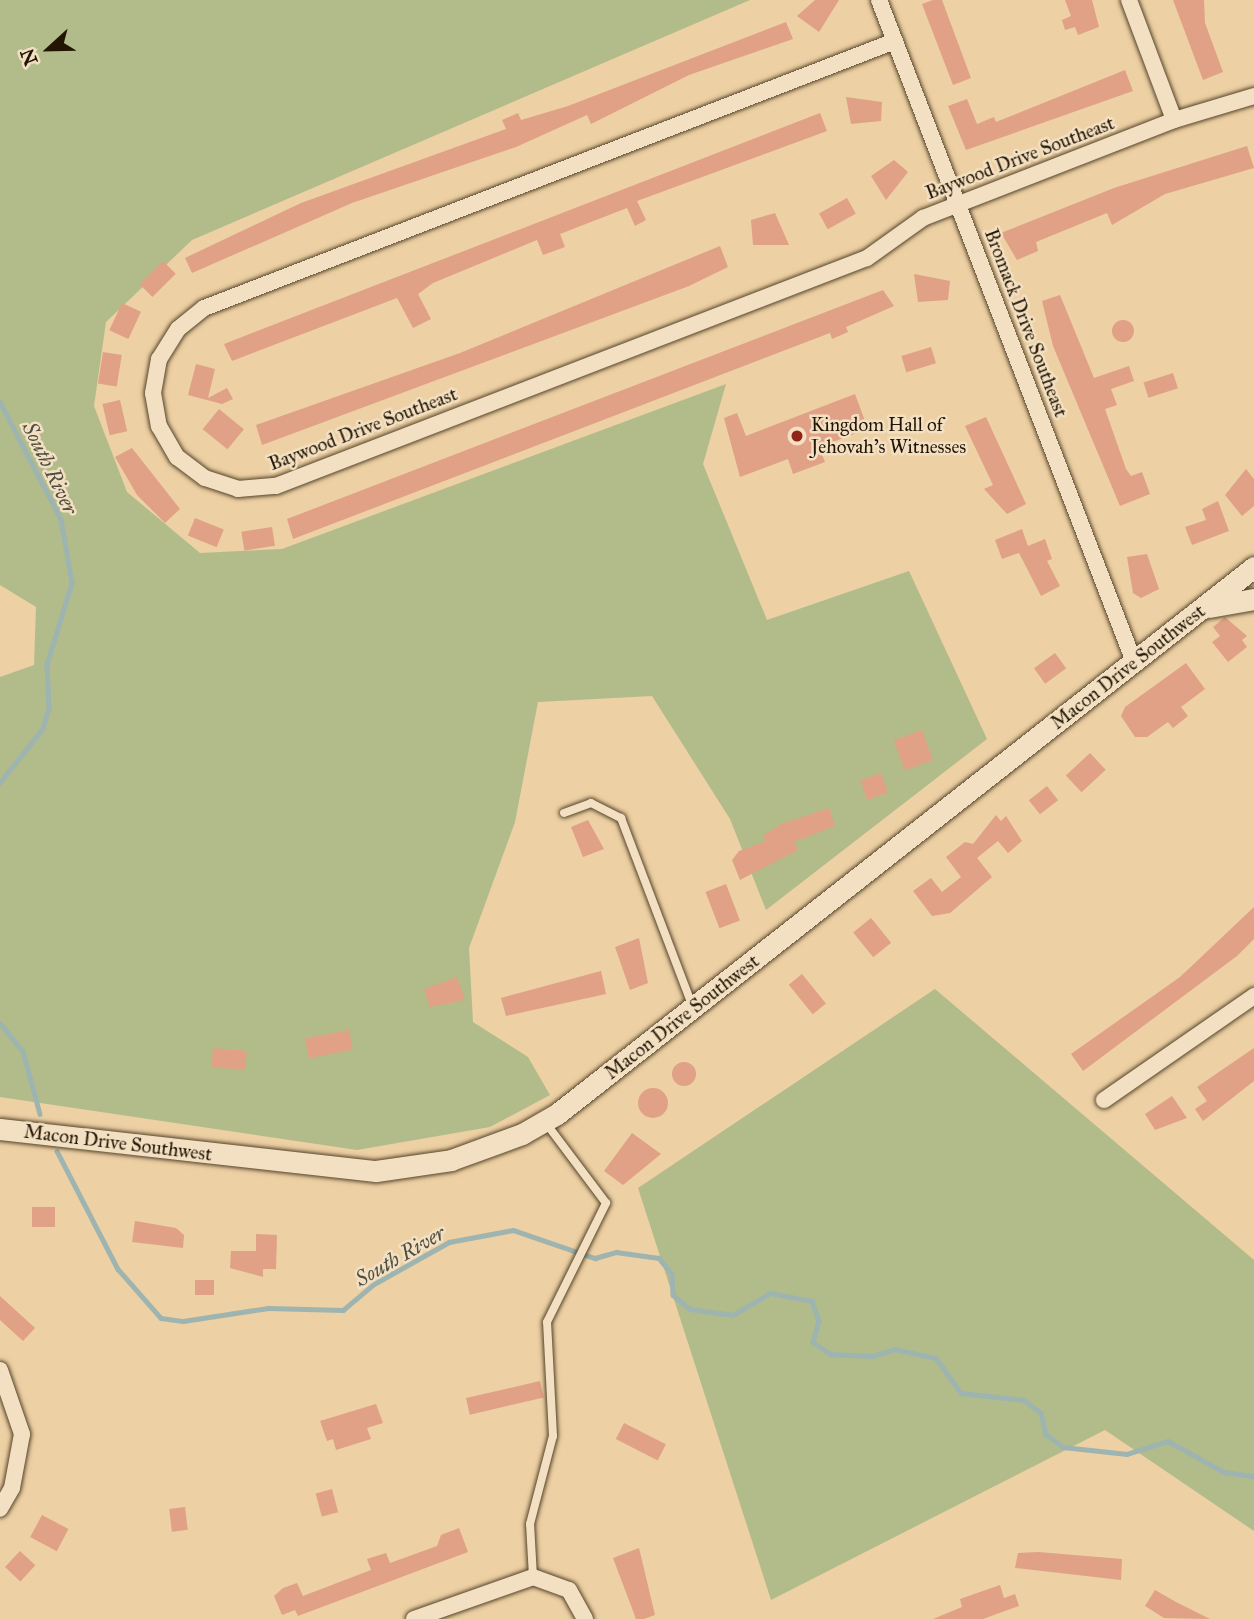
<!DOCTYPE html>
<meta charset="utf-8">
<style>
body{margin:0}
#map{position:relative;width:1254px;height:1619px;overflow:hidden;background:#edd0a3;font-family:"IM FELL Great Primer",serif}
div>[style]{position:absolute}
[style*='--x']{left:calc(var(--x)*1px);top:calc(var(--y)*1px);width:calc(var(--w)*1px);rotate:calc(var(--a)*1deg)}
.green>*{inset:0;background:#b2bc8a}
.stream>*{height:4.5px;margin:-2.25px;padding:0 2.25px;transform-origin:2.25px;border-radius:2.25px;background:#9db4b0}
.building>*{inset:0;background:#e0a186;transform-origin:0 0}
.round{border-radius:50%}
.roads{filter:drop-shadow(0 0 2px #55442b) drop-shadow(0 0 2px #55442b)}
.lane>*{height:8px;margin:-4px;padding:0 4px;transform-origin:4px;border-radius:4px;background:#f3e0c3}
.street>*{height:16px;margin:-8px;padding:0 8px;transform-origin:8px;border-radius:8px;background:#f3e0c3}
.secondary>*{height:21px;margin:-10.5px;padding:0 10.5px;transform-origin:10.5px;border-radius:10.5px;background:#f3e0c3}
.dots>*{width:19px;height:19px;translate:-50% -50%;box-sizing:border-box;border:4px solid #f3e0c3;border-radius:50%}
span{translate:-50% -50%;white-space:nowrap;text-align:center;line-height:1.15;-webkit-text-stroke:5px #f3e0c3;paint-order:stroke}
.street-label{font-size:19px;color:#221503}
.poi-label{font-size:19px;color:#221503}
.left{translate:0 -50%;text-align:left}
.water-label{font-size:21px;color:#4d4d40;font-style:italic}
.north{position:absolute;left:14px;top:14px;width:70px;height:70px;-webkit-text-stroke:5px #f3e0c3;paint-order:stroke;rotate:248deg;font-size:19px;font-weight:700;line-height:28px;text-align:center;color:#221503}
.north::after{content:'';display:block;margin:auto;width:24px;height:32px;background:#221503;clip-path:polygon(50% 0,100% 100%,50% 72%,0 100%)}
</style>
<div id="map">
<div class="green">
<div style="clip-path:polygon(0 0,750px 0,192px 240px,106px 322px,94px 406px,127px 492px,200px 553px,282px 549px,726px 384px,703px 464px,767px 620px,909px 571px,987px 739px,766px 910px,730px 819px,652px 696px,538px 702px,515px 822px,469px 948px,473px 1022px,528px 1057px,550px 1095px,490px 1127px,357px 1150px,0 1097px,0 677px,34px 665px,36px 607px,0 585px)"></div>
<div style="clip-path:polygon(935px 989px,1254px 1260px,1254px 1531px,1105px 1430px,771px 1600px,638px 1188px)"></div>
</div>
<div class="stream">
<div style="--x:0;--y:402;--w:132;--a:62.5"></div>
<div style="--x:61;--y:519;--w:65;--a:80.2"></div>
<div style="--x:72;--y:583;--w:86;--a:107"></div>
<div style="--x:47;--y:665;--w:43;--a:87.3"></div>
<div style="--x:49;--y:708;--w:22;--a:106"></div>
<div style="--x:43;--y:729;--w:69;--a:128.5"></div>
<div style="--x:0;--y:1023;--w:36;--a:51"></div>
<div style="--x:23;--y:1051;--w:65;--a:74.9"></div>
<div style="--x:57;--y:1151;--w:133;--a:62.7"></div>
<div style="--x:118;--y:1269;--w:65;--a:48.7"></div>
<div style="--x:161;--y:1318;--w:22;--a:8"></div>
<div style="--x:183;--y:1321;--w:86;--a:-8.7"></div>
<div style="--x:268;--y:1308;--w:75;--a:1.5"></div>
<div style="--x:343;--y:1310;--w:40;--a:-40"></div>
<div style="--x:374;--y:1284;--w:86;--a:-29.2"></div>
<div style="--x:449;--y:1242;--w:65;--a:-10.6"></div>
<div style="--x:513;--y:1230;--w:87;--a:18.9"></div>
<div style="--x:595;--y:1258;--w:22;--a:-16"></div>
<div style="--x:616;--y:1252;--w:43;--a:7.9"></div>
<div style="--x:659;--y:1258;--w:21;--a:51"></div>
<div style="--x:672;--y:1274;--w:21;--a:87"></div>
<div style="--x:673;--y:1295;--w:22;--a:39"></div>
<div style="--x:690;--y:1309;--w:43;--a:7.9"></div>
<div style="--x:733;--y:1315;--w:43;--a:-30.7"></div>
<div style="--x:770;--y:1293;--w:43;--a:10.8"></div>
<div style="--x:812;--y:1301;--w:21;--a:71"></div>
<div style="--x:819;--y:1321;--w:22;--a:106"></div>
<div style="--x:813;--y:1342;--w:21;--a:35"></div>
<div style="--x:830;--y:1354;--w:43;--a:2.7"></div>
<div style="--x:873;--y:1356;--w:22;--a:-18"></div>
<div style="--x:894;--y:1349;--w:43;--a:12.1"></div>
<div style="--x:936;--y:1358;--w:43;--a:54.5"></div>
<div style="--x:961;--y:1393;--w:63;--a:6.3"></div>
<div style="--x:1024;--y:1400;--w:21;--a:37"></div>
<div style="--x:1041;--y:1413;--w:22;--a:77"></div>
<div style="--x:1046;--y:1434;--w:21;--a:37"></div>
<div style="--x:1063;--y:1447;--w:64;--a:6.2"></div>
<div style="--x:1127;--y:1454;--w:43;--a:-17.6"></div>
<div style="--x:1168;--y:1441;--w:64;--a:29"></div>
<div style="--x:1224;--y:1472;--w:30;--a:8"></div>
</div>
<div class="building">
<div style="clip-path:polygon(815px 0,839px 0,819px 32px,797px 16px)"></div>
<div style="clip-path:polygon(933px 0,942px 0,971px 78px,953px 85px,922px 4px)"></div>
<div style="clip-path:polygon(1065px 0,1092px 0,1099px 27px,1078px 35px,1075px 27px,1065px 30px,1062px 20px,1071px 16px)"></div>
<div style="clip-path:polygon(1173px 0,1204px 0,1205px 23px,1223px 72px,1203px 80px)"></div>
<div style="clip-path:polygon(786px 22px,793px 39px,689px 75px,591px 124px,587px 115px,516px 147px,352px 203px,192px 273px,185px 258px,301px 203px,506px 129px,502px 120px,518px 113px,521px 120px,568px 106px)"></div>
<div style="clip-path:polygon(1125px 70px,1133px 91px,966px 150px,948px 106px,967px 99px,977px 124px,994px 117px,996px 122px)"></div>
<div style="clip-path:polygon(846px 97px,882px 102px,881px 121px,851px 124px)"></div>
<div style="clip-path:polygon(820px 113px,827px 131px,637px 201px,646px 220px,635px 226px,627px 208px,560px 234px,565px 247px,543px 255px,537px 240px,433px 283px,418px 294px,431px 319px,413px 328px,397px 298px,232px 361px,224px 344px)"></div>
<div style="clip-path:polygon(1247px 146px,1254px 168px,1165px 194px,1112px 225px,1107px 213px,1036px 242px,1038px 251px,1017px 260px,1001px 233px,1114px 188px)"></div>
<div style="clip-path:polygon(894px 160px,908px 172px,886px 200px,871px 176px)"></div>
<div style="left:847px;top:198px;width:18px;height:32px;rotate:61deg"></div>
<div style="clip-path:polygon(775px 213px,789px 245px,753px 245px,751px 220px)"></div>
<div style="clip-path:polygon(720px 246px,728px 267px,689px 286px,262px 445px,256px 425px,460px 353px)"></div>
<div style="left:163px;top:261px;width:18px;height:33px;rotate:45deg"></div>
<div style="clip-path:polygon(914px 274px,950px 281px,948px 300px,918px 302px)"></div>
<div style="clip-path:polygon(883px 290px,894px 306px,846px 327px,848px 332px,832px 339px,830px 333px,293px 539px,287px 519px)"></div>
<div style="clip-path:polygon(1060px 295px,1094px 378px,1129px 366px,1134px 381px,1111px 389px,1117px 405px,1105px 409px,1126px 469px,1131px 476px,1142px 472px,1150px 494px,1120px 506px,1053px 346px,1042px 301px)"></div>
<div style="left:122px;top:303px;width:21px;height:30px;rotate:25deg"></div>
<div class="round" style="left:1112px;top:320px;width:22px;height:22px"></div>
<div style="left:931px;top:347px;width:17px;height:31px;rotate:73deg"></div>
<div style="left:103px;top:352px;width:19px;height:32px;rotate:9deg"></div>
<div style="clip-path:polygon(196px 364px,215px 369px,208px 398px,227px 388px,233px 399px,222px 404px,188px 395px)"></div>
<div style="left:1173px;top:373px;width:16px;height:31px;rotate:72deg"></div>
<div style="clip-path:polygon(855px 394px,868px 429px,819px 447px,825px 462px,793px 474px,788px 459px,740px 477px,724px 418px,737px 413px,746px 436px)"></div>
<div style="left:120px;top:400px;width:32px;height:18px;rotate:77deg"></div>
<div style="left:219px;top:409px;width:32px;height:26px;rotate:39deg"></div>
<div style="clip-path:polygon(986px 417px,1026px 504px,1007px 514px,984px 489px,993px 485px,965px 426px)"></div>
<div style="clip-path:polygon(132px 448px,180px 509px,165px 523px,137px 495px,115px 457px)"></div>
<div style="clip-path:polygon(1246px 469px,1254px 479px,1254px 506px,1242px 516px,1225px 495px)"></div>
<div style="clip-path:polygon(1218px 501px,1229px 531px,1192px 545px,1185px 527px,1206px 520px,1202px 509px)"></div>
<div style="left:195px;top:518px;width:31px;height:19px;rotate:22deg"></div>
<div style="left:272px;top:527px;width:19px;height:31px;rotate:81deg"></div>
<div style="clip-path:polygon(1022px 529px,1028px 546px,1045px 539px,1052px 559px,1047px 561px,1060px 586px,1041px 596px,1019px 553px,1002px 559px,995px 540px)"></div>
<div style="clip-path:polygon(1147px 554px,1159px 589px,1141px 598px,1133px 593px,1127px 557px)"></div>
<div style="clip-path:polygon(1225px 617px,1247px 636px,1242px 640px,1247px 647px,1228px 662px,1212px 642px,1220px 636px,1213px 627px)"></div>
<div style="left:1055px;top:653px;width:19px;height:26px;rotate:54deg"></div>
<div style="clip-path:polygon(1186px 663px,1205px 689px,1181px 707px,1188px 716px,1173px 728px,1168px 722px,1147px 737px,1135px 737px,1121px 716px,1125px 707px)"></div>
<div style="left:922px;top:730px;width:32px;height:30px;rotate:70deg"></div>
<div style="left:1090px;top:753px;width:23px;height:33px;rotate:47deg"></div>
<div style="left:881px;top:773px;width:21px;height:22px;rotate:71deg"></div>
<div style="left:1047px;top:786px;width:18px;height:23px;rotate:52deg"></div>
<div style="clip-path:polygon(829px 808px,835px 826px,794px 842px,798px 850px,740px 880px,732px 860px,739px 851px,766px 841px,763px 835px,784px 823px)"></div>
<div style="clip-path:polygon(996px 815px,1001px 821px,1006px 816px,1022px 841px,1008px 853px,998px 841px,977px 858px,992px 877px,950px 913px,932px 916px,913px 891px,931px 878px,942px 892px,961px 877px,946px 857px,965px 842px,973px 844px)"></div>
<div style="clip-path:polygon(588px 820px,604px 849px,583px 857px,571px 827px)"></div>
<div style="left:726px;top:884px;width:39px;height:22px;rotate:69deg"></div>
<div style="clip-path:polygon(1254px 907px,1254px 939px,1237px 956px,1083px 1071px,1071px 1054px,1180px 977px)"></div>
<div style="left:871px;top:918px;width:32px;height:23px;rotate:51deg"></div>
<div style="clip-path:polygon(639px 938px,648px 983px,630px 990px,615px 947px)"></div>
<div style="clip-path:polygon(601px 971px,606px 994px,506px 1016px,501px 998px)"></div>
<div style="left:802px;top:974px;width:38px;height:17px;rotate:51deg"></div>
<div style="clip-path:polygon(457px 977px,465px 1000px,430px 1007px,424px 989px)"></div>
<div style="left:349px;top:1030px;width:20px;height:45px;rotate:79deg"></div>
<div style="left:213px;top:1048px;width:34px;height:19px;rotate:5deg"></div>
<div style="clip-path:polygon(1254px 1048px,1254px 1081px,1203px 1121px,1195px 1109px,1207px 1101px,1197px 1087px)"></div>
<div class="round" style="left:672px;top:1062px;width:24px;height:24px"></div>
<div class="round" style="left:638px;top:1088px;width:30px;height:30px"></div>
<div style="clip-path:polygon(1172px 1096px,1187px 1118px,1155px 1130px,1145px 1114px)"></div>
<div style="clip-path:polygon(632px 1133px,661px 1154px,623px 1185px,604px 1171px)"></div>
<div style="left:32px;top:1207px;width:23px;height:20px"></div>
<div style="clip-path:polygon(135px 1221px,176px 1228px,184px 1235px,183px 1248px,132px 1242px)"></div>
<div style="clip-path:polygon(256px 1234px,277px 1235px,276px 1269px,263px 1269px,263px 1277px,230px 1268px,231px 1251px,256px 1251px)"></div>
<div style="left:195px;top:1280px;width:19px;height:15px"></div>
<div style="clip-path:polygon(0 1296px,35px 1328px,23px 1341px,0 1320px)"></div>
<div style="left:540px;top:1381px;width:17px;height:76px;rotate:77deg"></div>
<div style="clip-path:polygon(376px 1404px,383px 1423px,367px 1428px,371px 1439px,336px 1450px,333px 1439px,327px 1441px,320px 1421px)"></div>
<div style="left:624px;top:1423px;width:47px;height:18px;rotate:27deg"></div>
<div style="left:332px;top:1489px;width:24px;height:17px;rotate:75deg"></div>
<div style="left:185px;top:1507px;width:23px;height:16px;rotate:83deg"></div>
<div style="left:42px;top:1515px;width:30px;height:25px;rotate:28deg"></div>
<div style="clip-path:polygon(459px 1528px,468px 1552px,298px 1616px,295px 1610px,282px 1615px,274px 1596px,283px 1588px,297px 1583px,303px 1596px,371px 1570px,367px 1559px,386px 1553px,390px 1563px,437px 1546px,441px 1535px)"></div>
<div style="clip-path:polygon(639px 1548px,655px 1615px,644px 1619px,636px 1619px,613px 1558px)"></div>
<div style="left:20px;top:1551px;width:21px;height:22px;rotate:43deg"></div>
<div style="clip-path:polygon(1038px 1552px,1122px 1559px,1121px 1580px,1015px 1568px,1018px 1553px)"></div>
<div style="clip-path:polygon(1000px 1585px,1004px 1598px,1015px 1594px,1019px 1606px,983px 1619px,933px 1619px,962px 1607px,960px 1599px)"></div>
<div style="clip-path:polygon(1155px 1590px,1176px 1602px,1210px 1619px,1164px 1618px,1145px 1606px)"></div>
</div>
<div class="roads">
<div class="lane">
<div style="--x:564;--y:813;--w:29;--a:-20"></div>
<div style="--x:591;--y:803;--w:34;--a:27"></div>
<div style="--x:621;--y:818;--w:200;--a:69.2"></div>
<div style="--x:533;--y:1577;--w:53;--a:-93.2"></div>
<div style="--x:530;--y:1524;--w:91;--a:-75.4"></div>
<div style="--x:553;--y:1436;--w:114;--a:-93"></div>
<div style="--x:547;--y:1322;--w:133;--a:-63.6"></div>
<div style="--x:606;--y:1203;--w:100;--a:-126.9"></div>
</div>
<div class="street">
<div style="--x:879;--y:0;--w:709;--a:68.93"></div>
<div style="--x:1129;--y:0;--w:128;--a:69.4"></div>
<div style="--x:895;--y:41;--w:741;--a:158.87"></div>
<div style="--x:204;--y:308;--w:33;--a:141"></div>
<div style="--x:178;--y:329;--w:36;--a:122"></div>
<div style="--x:159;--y:359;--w:35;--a:100"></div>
<div style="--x:153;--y:393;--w:34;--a:80"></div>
<div style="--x:159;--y:426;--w:36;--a:60"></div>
<div style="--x:177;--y:457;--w:35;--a:37"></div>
<div style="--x:205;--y:478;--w:35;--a:18"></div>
<div style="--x:238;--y:489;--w:38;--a:-5"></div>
<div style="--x:276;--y:486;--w:633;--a:-21.1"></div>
<div style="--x:867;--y:258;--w:69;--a:-35.5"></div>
<div style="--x:923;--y:218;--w:269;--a:-21.3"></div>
<div style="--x:1174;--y:120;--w:84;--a:-16.7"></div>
<div style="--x:1104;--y:1100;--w:183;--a:-34.7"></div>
<div style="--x:0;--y:1370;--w:68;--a:71"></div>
<div style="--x:22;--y:1434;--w:55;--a:100.5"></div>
<div style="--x:12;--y:1488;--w:24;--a:120"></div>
<div style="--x:414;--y:1619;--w:126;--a:-19.4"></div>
<div style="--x:533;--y:1577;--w:38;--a:20"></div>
<div style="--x:569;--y:1590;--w:33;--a:61"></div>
</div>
<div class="secondary">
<div style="--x:1208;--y:607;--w:47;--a:-9.9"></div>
<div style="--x:0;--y:1129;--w:378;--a:6.4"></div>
<div style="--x:376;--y:1171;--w:76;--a:-8.3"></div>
<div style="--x:451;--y:1160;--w:76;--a:-20.1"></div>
<div style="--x:522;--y:1134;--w:40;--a:-29.7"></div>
<div style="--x:557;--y:1114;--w:886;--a:-38.12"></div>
</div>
</div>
<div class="dots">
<div style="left:797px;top:436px;background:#8f2418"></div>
</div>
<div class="street-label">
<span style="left:1020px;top:158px;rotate:-21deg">Baywood Drive Southeast</span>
<span style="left:1026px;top:323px;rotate:69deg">Bromack Drive Southeast</span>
<span style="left:363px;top:429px;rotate:-21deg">Baywood Drive Southeast</span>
<span style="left:1128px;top:667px;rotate:-38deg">Macon Drive Southwest</span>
<span style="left:682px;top:1017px;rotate:-38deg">Macon Drive Southwest</span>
<span style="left:118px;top:1143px;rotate:7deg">Macon Drive Southwest</span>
</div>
<div class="poi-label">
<span class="left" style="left:811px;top:436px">Kingdom Hall of<br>Jehovah’s Witnesses</span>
</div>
<div class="water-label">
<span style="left:50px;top:468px;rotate:64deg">South River</span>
<span style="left:400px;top:1256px;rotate:-30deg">South River</span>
</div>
<div class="north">N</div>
</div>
